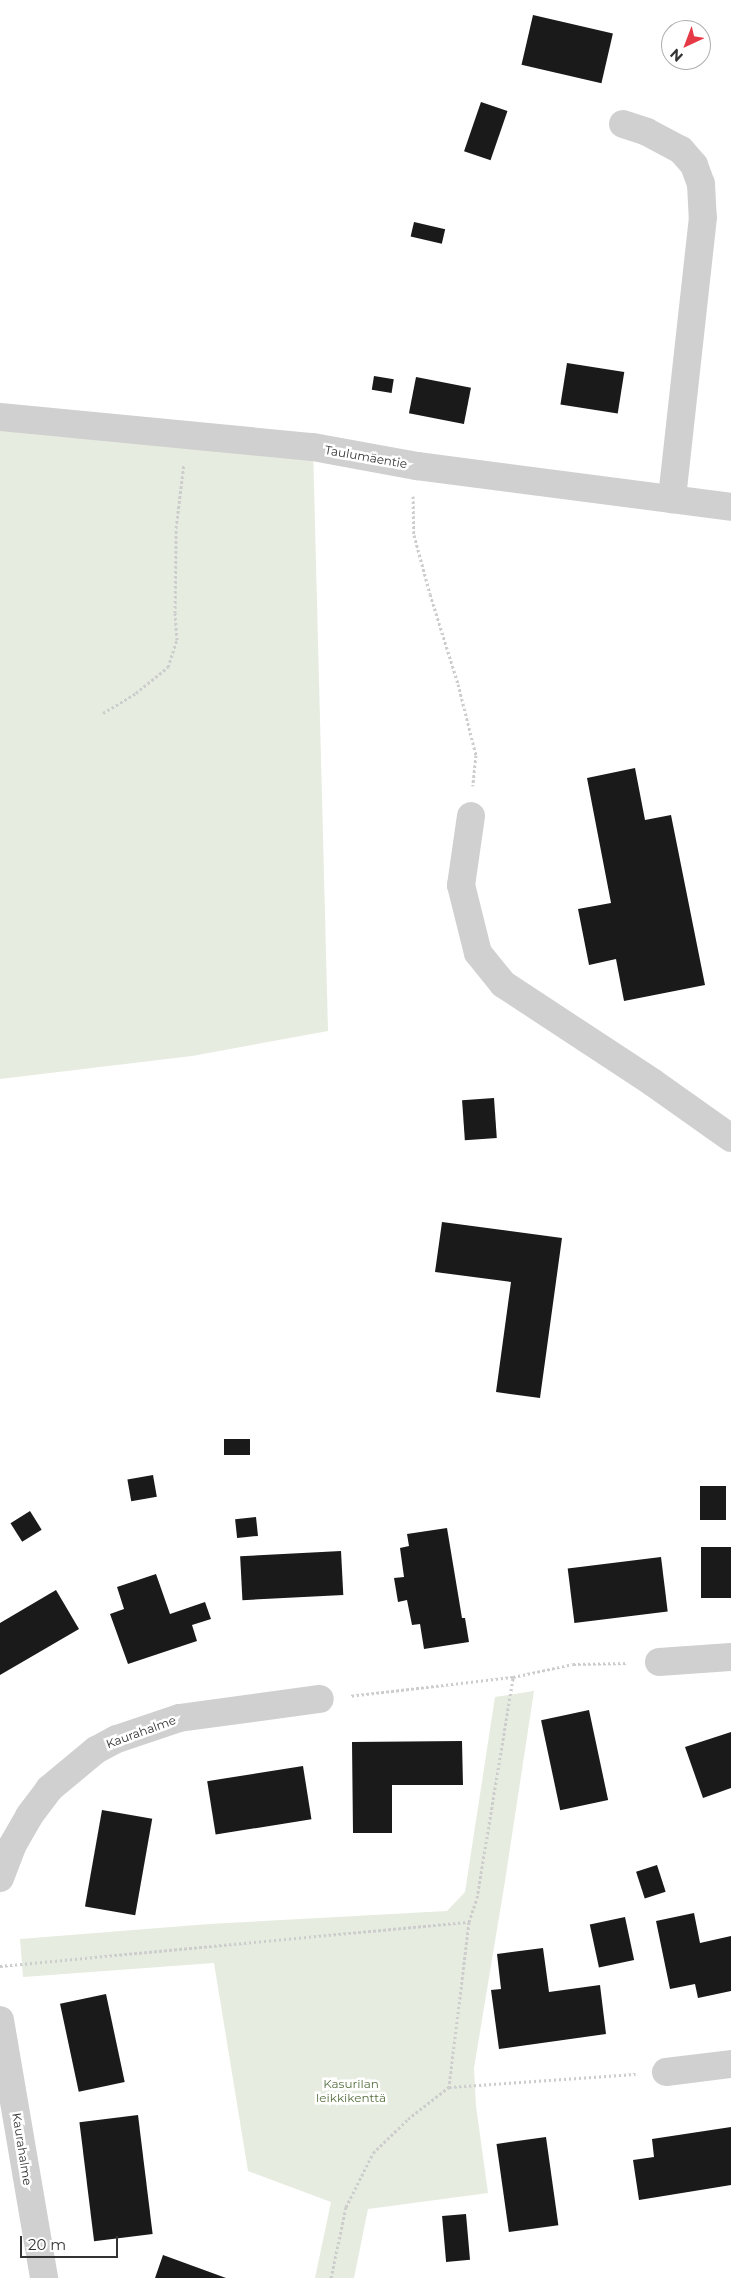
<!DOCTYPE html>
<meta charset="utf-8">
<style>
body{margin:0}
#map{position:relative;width:731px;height:2278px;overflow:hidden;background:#fff;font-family:Montserrat,sans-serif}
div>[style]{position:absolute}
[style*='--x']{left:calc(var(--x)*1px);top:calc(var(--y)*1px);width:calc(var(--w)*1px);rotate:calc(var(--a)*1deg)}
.green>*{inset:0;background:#e6ecdf}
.building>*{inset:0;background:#1a1a1a;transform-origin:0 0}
.path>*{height:3px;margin-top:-1.5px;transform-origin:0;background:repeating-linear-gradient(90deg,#cdcdcd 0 2.5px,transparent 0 5px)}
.minor>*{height:28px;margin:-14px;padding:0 14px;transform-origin:14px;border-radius:14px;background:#d0d0d0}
span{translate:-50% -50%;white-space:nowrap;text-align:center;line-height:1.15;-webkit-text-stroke:5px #fff;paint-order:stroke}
.street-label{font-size:12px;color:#333}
.park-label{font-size:12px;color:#56703f}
.north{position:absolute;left:661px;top:20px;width:50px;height:50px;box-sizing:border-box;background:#fff;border:1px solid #adadad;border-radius:50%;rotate:223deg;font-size:14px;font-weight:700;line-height:20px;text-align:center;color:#333}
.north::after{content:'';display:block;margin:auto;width:18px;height:22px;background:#e63946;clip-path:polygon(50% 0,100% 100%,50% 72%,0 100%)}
.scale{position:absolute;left:20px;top:2236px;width:98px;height:22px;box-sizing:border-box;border:2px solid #333;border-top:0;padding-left:6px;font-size:15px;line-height:18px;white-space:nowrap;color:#333;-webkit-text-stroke:4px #fff;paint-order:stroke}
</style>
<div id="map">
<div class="green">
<div style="clip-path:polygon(0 417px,313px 447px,328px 1031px,192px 1056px,0 1079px)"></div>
<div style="clip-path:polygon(534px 1691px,505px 1881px,474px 2068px,476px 2106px,488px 2193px,368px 2209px,354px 2278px,315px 2278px,331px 2202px,248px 2171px,214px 1963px,23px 1977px,20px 1939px,209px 1924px,447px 1911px,465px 1892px,495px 1697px)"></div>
</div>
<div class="building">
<div style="left:533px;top:15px;width:82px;height:51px;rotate:13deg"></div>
<div style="left:481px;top:102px;width:28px;height:52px;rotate:19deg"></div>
<div style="left:414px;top:222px;width:32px;height:15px;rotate:13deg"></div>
<div style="left:567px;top:363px;width:58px;height:42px;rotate:9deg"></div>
<div style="left:374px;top:376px;width:20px;height:14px;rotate:9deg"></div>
<div style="left:416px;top:377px;width:56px;height:37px;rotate:11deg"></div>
<div style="clip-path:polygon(635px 768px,645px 820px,671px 815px,705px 985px,624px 1001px,616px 959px,589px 965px,578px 909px,611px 903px,587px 778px)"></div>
<div style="left:494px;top:1098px;width:40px;height:32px;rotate:86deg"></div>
<div style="clip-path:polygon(442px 1222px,562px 1238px,540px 1398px,496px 1392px,511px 1282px,435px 1272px)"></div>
<div style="left:224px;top:1439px;width:26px;height:16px"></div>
<div style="left:153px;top:1475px;width:22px;height:26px;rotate:80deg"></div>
<div style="left:726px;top:1486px;width:34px;height:26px;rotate:90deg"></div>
<div style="left:30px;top:1511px;width:22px;height:23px;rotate:58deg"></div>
<div style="left:256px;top:1517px;width:19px;height:21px;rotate:84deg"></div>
<div style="clip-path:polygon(447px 1528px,462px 1618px,465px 1618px,469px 1642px,424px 1649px,420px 1624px,412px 1625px,407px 1600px,398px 1602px,394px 1578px,404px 1577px,400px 1548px,409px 1546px,407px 1534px)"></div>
<div style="left:731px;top:1547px;width:51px;height:30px;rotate:90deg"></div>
<div style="left:341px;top:1551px;width:44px;height:101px;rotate:87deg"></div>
<div style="left:661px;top:1557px;width:55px;height:94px;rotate:83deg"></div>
<div style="clip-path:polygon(156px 1574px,170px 1614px,205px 1602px,211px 1619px,192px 1625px,197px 1641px,128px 1664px,110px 1614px,124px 1609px,117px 1587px)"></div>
<div style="clip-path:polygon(56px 1590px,79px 1629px,0 1675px,0 1623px)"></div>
<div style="left:589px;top:1710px;width:92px;height:49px;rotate:78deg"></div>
<div style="clip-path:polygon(731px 1732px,731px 1788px,703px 1798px,685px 1747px)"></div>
<div style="clip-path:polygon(462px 1741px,463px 1785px,392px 1785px,392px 1833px,353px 1833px,352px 1742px)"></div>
<div style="left:303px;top:1766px;width:54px;height:97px;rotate:81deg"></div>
<div style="left:102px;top:1810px;width:51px;height:98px;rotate:10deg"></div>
<div style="left:657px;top:1865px;width:28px;height:22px;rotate:72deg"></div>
<div style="clip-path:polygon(694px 1913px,700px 1943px,731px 1936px,731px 1991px,698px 1998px,695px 1984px,670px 1989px,656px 1921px)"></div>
<div style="left:625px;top:1917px;width:44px;height:36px;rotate:78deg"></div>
<div style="clip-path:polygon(543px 1948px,549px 1992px,600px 1985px,606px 2034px,499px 2049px,491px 1990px,501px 1989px,497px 1954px)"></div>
<div style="left:106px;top:1994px;width:90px;height:47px;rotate:78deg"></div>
<div style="left:138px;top:2115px;width:120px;height:59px;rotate:83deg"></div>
<div style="clip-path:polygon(731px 2127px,731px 2185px,639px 2200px,633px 2160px,654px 2157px,652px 2139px)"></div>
<div style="left:546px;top:2137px;width:89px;height:50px;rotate:82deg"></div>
<div style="left:466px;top:2214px;width:46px;height:24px;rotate:85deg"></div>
<div style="clip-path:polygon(163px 2255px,226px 2278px,155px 2278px)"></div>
</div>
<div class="path">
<div style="--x:413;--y:496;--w:39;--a:89"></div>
<div style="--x:414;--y:535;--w:61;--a:74.8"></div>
<div style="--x:430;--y:594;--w:94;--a:72.7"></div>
<div style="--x:458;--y:684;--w:73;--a:75.8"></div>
<div style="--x:476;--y:755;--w:31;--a:96"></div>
<div style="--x:103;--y:713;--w:39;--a:-31"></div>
<div style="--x:136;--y:693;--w:41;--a:-39.1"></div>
<div style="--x:168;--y:667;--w:28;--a:-72"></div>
<div style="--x:177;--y:640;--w:27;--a:-94"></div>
<div style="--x:175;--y:613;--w:85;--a:-89.3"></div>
<div style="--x:176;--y:528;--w:64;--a:-82.9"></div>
<div style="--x:513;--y:1677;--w:61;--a:-12.2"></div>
<div style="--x:573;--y:1664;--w:55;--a:-1"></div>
<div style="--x:469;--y:1922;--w:166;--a:96.9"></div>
<div style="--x:449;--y:2087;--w:187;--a:-4"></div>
<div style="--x:0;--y:1966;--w:471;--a:-5.4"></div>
<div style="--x:469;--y:1922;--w:25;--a:-72"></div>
<div style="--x:477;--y:1898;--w:224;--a:-80.7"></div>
<div style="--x:513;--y:1677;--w:165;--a:173.4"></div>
<div style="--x:331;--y:2278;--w:73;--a:-78.1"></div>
<div style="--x:346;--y:2207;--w:60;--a:-63.4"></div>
<div style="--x:373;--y:2153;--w:49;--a:-44.2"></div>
<div style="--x:408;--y:2119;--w:52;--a:-38"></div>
</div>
<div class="minor">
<div style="--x:623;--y:124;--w:25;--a:18"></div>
<div style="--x:647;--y:132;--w:38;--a:28"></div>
<div style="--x:681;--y:150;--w:20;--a:49"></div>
<div style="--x:694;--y:165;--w:20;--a:70"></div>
<div style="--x:701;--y:184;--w:33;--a:87"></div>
<div style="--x:703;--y:217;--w:284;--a:96.3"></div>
<div style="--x:0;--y:417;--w:314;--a:5.5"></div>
<div style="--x:313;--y:447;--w:106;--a:10.4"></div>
<div style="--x:417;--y:466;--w:317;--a:7.4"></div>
<div style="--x:471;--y:816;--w:70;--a:98.2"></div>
<div style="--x:461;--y:885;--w:70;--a:76"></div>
<div style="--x:478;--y:953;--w:40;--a:51"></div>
<div style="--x:503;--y:984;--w:178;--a:33.3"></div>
<div style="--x:652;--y:1082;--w:97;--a:35.3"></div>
<div style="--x:659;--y:1662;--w:72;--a:-4"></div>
<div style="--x:0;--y:1878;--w:34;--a:-69"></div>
<div style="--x:12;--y:1846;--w:34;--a:-60"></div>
<div style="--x:29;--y:1816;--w:34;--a:-53"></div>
<div style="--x:49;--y:1789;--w:61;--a:-39.7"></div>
<div style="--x:96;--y:1750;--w:24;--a:-28"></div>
<div style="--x:117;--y:1739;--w:65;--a:-18.7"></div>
<div style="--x:179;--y:1718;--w:142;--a:-7.7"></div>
<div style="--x:0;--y:2020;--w:262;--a:80.3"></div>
<div style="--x:666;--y:2072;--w:65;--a:-7"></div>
</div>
<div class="street-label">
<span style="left:366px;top:457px;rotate:10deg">Taulumäentie</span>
<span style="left:141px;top:1732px;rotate:-20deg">Kaurahalme</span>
<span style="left:22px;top:2149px;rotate:81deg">Kaurahalme</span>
</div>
<div class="park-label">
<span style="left:351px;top:2091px">Kasurilan<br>leikkikenttä</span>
</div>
<div class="north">N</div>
<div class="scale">20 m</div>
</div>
